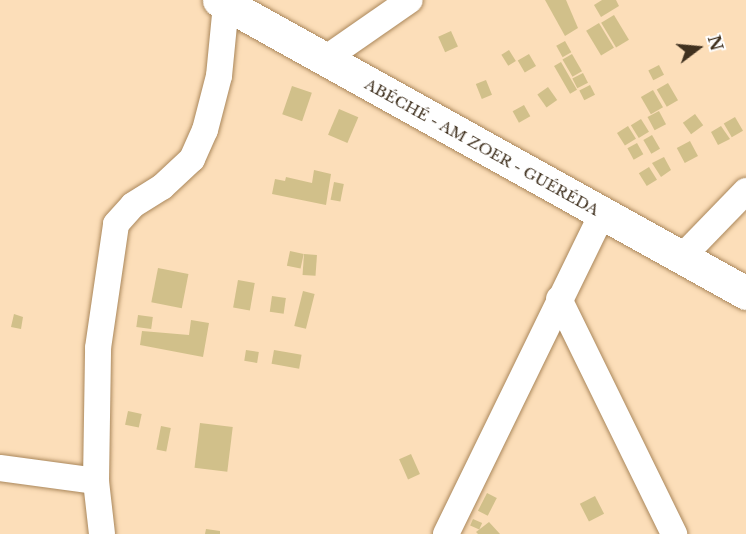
<!DOCTYPE html>
<meta charset="utf-8">
<style>
body{margin:0}
#map{position:relative;width:746px;height:534px;overflow:hidden;background:#fcdeb9;font-family:"Libre Baskerville",serif}
div>[style]{position:absolute}
[style*='--x']{left:calc(var(--x)*1px);top:calc(var(--y)*1px);width:calc(var(--w)*1px);rotate:calc(var(--a)*1deg)}
.building>*{inset:0;background:#d1c08a;transform-origin:0 0}
.roads{filter:drop-shadow(0 0 2px #aa875b) drop-shadow(0 0 2px #aa875b)}
.minor>*{height:26px;margin:-13px;padding:0 13px;transform-origin:13px;border-radius:13px;background:#fff}
.secondary>*{height:33px;margin:-16.5px;padding:0 16.5px;transform-origin:16.5px;border-radius:16.5px;background:#fff}
span{translate:-50% -50%;white-space:nowrap;text-align:center;line-height:1.15;-webkit-text-stroke:5px #fff;paint-order:stroke}
.street-label{font-size:15px;color:#40311f}
.north{position:absolute;left:668px;top:18px;width:60px;height:60px;-webkit-text-stroke:4px #fff;paint-order:stroke;rotate:74deg;font-size:16px;font-weight:700;line-height:24px;text-align:center;color:#40311f}
.north::after{content:'';display:block;margin:auto;width:21px;height:27px;background:#40311f;clip-path:polygon(50% 0,100% 100%,50% 72%,0 100%)}
</style>
<div id="map">
<div class="building">
<div style="clip-path:polygon(545px 0,566px 0,578px 28px,565px 36px)"></div>
<div style="clip-path:polygon(602px 0,616px 0,619px 6px,601px 17px,594px 5px)"></div>
<div style="left:614px;top:15px;width:29px;height:15px;rotate:59deg"></div>
<div style="left:599px;top:23px;width:29px;height:15px;rotate:59deg"></div>
<div style="left:451px;top:31px;width:17px;height:14px;rotate:66deg"></div>
<div style="left:565px;top:41px;width:13px;height:10px;rotate:61deg"></div>
<div style="left:509px;top:50px;width:13px;height:9px;rotate:58deg"></div>
<div style="left:529px;top:54px;width:14px;height:13px;rotate:60deg"></div>
<div style="left:572px;top:54px;width:20px;height:11px;rotate:60deg"></div>
<div style="left:561px;top:62px;width:32px;height:8px;rotate:60deg"></div>
<div style="left:659px;top:65px;width:11px;height:12px;rotate:63deg"></div>
<div style="left:583px;top:73px;width:11px;height:12px;rotate:63deg"></div>
<div style="left:486px;top:80px;width:16px;height:11px;rotate:68deg"></div>
<div style="left:668px;top:83px;width:20px;height:13px;rotate:60deg"></div>
<div style="left:590px;top:85px;width:11px;height:12px;rotate:63deg"></div>
<div style="left:292px;top:86px;width:21px;height:30px;rotate:19deg"></div>
<div style="left:548px;top:87px;width:16px;height:13px;rotate:55deg"></div>
<div style="left:653px;top:90px;width:20px;height:14px;rotate:60deg"></div>
<div style="left:524px;top:105px;width:13px;height:13px;rotate:61deg"></div>
<div style="left:339px;top:109px;width:21px;height:28px;rotate:23deg"></div>
<div style="left:659px;top:111px;width:15px;height:13px;rotate:62deg"></div>
<div style="left:695px;top:114px;width:14px;height:15px;rotate:54deg"></div>
<div style="left:735px;top:117px;width:16px;height:13px;rotate:60deg"></div>
<div style="left:641px;top:119px;width:15px;height:12px;rotate:58deg"></div>
<div style="left:628px;top:126px;width:15px;height:13px;rotate:58deg"></div>
<div style="clip-path:polygon(721px 126px,730px 139px,718px 145px,711px 132px)"></div>
<div style="left:652px;top:135px;width:16px;height:10px;rotate:60deg"></div>
<div style="left:690px;top:141px;width:17px;height:15px;rotate:62deg"></div>
<div style="left:637px;top:143px;width:13px;height:11px;rotate:61deg"></div>
<div style="clip-path:polygon(664px 157px,671px 170px,661px 177px,652px 163px)"></div>
<div style="left:649px;top:167px;width:15px;height:12px;rotate:58deg"></div>
<div style="clip-path:polygon(314px 170px,331px 174px,326px 205px,272px 194px,275px 179px,285px 181px,286px 177px,312px 183px)"></div>
<div style="left:334px;top:182px;width:10px;height:18px;rotate:11deg"></div>
<div style="left:290px;top:251px;width:14px;height:15px;rotate:12deg"></div>
<div style="left:304px;top:254px;width:13px;height:21px;rotate:4deg"></div>
<div style="left:158px;top:268px;width:31px;height:35px;rotate:11deg"></div>
<div style="left:238px;top:280px;width:17px;height:28px;rotate:10deg"></div>
<div style="left:303px;top:291px;width:12px;height:36px;rotate:14deg"></div>
<div style="left:272px;top:296px;width:14px;height:16px;rotate:8deg"></div>
<div style="clip-path:polygon(14px 314px,23px 317px,21px 329px,11px 327px)"></div>
<div style="left:138px;top:315px;width:15px;height:12px;rotate:8deg"></div>
<div style="clip-path:polygon(191px 320px,209px 323px,203px 357px,140px 345px,142px 331px,189px 335px)"></div>
<div style="left:246px;top:350px;width:13px;height:11px;rotate:9deg"></div>
<div style="left:274px;top:350px;width:28px;height:14px;rotate:10deg"></div>
<div style="left:128px;top:411px;width:14px;height:14px;rotate:12deg"></div>
<div style="left:200px;top:423px;width:33px;height:45px;rotate:7deg"></div>
<div style="left:161px;top:426px;width:10px;height:24px;rotate:11deg"></div>
<div style="left:411px;top:454px;width:22px;height:13px;rotate:66deg"></div>
<div style="left:487px;top:493px;width:11px;height:20px;rotate:27deg"></div>
<div style="left:595px;top:496px;width:20px;height:17px;rotate:63deg"></div>
<div style="left:473px;top:519px;width:10px;height:7px;rotate:24deg"></div>
<div style="clip-path:polygon(489px 522px,500px 534px,478px 534px,476px 532px)"></div>
<div style="clip-path:polygon(206px 529px,220px 531px,220px 534px,205px 534px)"></div>
</div>
<div class="roads">
<div class="minor">
<div style="--x:325;--y:59;--w:103;--a:-34.8"></div>
<div style="--x:682;--y:257;--w:92;--a:-45.9"></div>
<div style="--x:559;--y:299;--w:262;--a:63.9"></div>
<div style="--x:0;--y:468;--w:97;--a:7.7"></div>
<div style="--x:102;--y:534;--w:53;--a:-96.5"></div>
<div style="--x:96;--y:481;--w:133;--a:-89.1"></div>
<div style="--x:98;--y:348;--w:125;--a:-81.7"></div>
<div style="--x:116;--y:224;--w:25;--a:-48"></div>
<div style="--x:133;--y:205;--w:34;--a:-32"></div>
<div style="--x:162;--y:187;--w:41;--a:-43"></div>
<div style="--x:192;--y:159;--w:32;--a:-66"></div>
<div style="--x:205;--y:130;--w:56;--a:-75.5"></div>
<div style="--x:219;--y:76;--w:72;--a:-84.4"></div>
<div style="--x:446;--y:534;--w:356;--a:-64"></div>
</div>
<div class="secondary">
<div style="--x:219;--y:0;--w:603;--a:29.07"></div>
</div>
</div>
<div class="street-label">
<span style="left:482px;top:147px;rotate:29deg">ABÉCHÉ - AM ZOER - GUÉRÉDA</span>
</div>
<div class="north">N</div>
</div>
